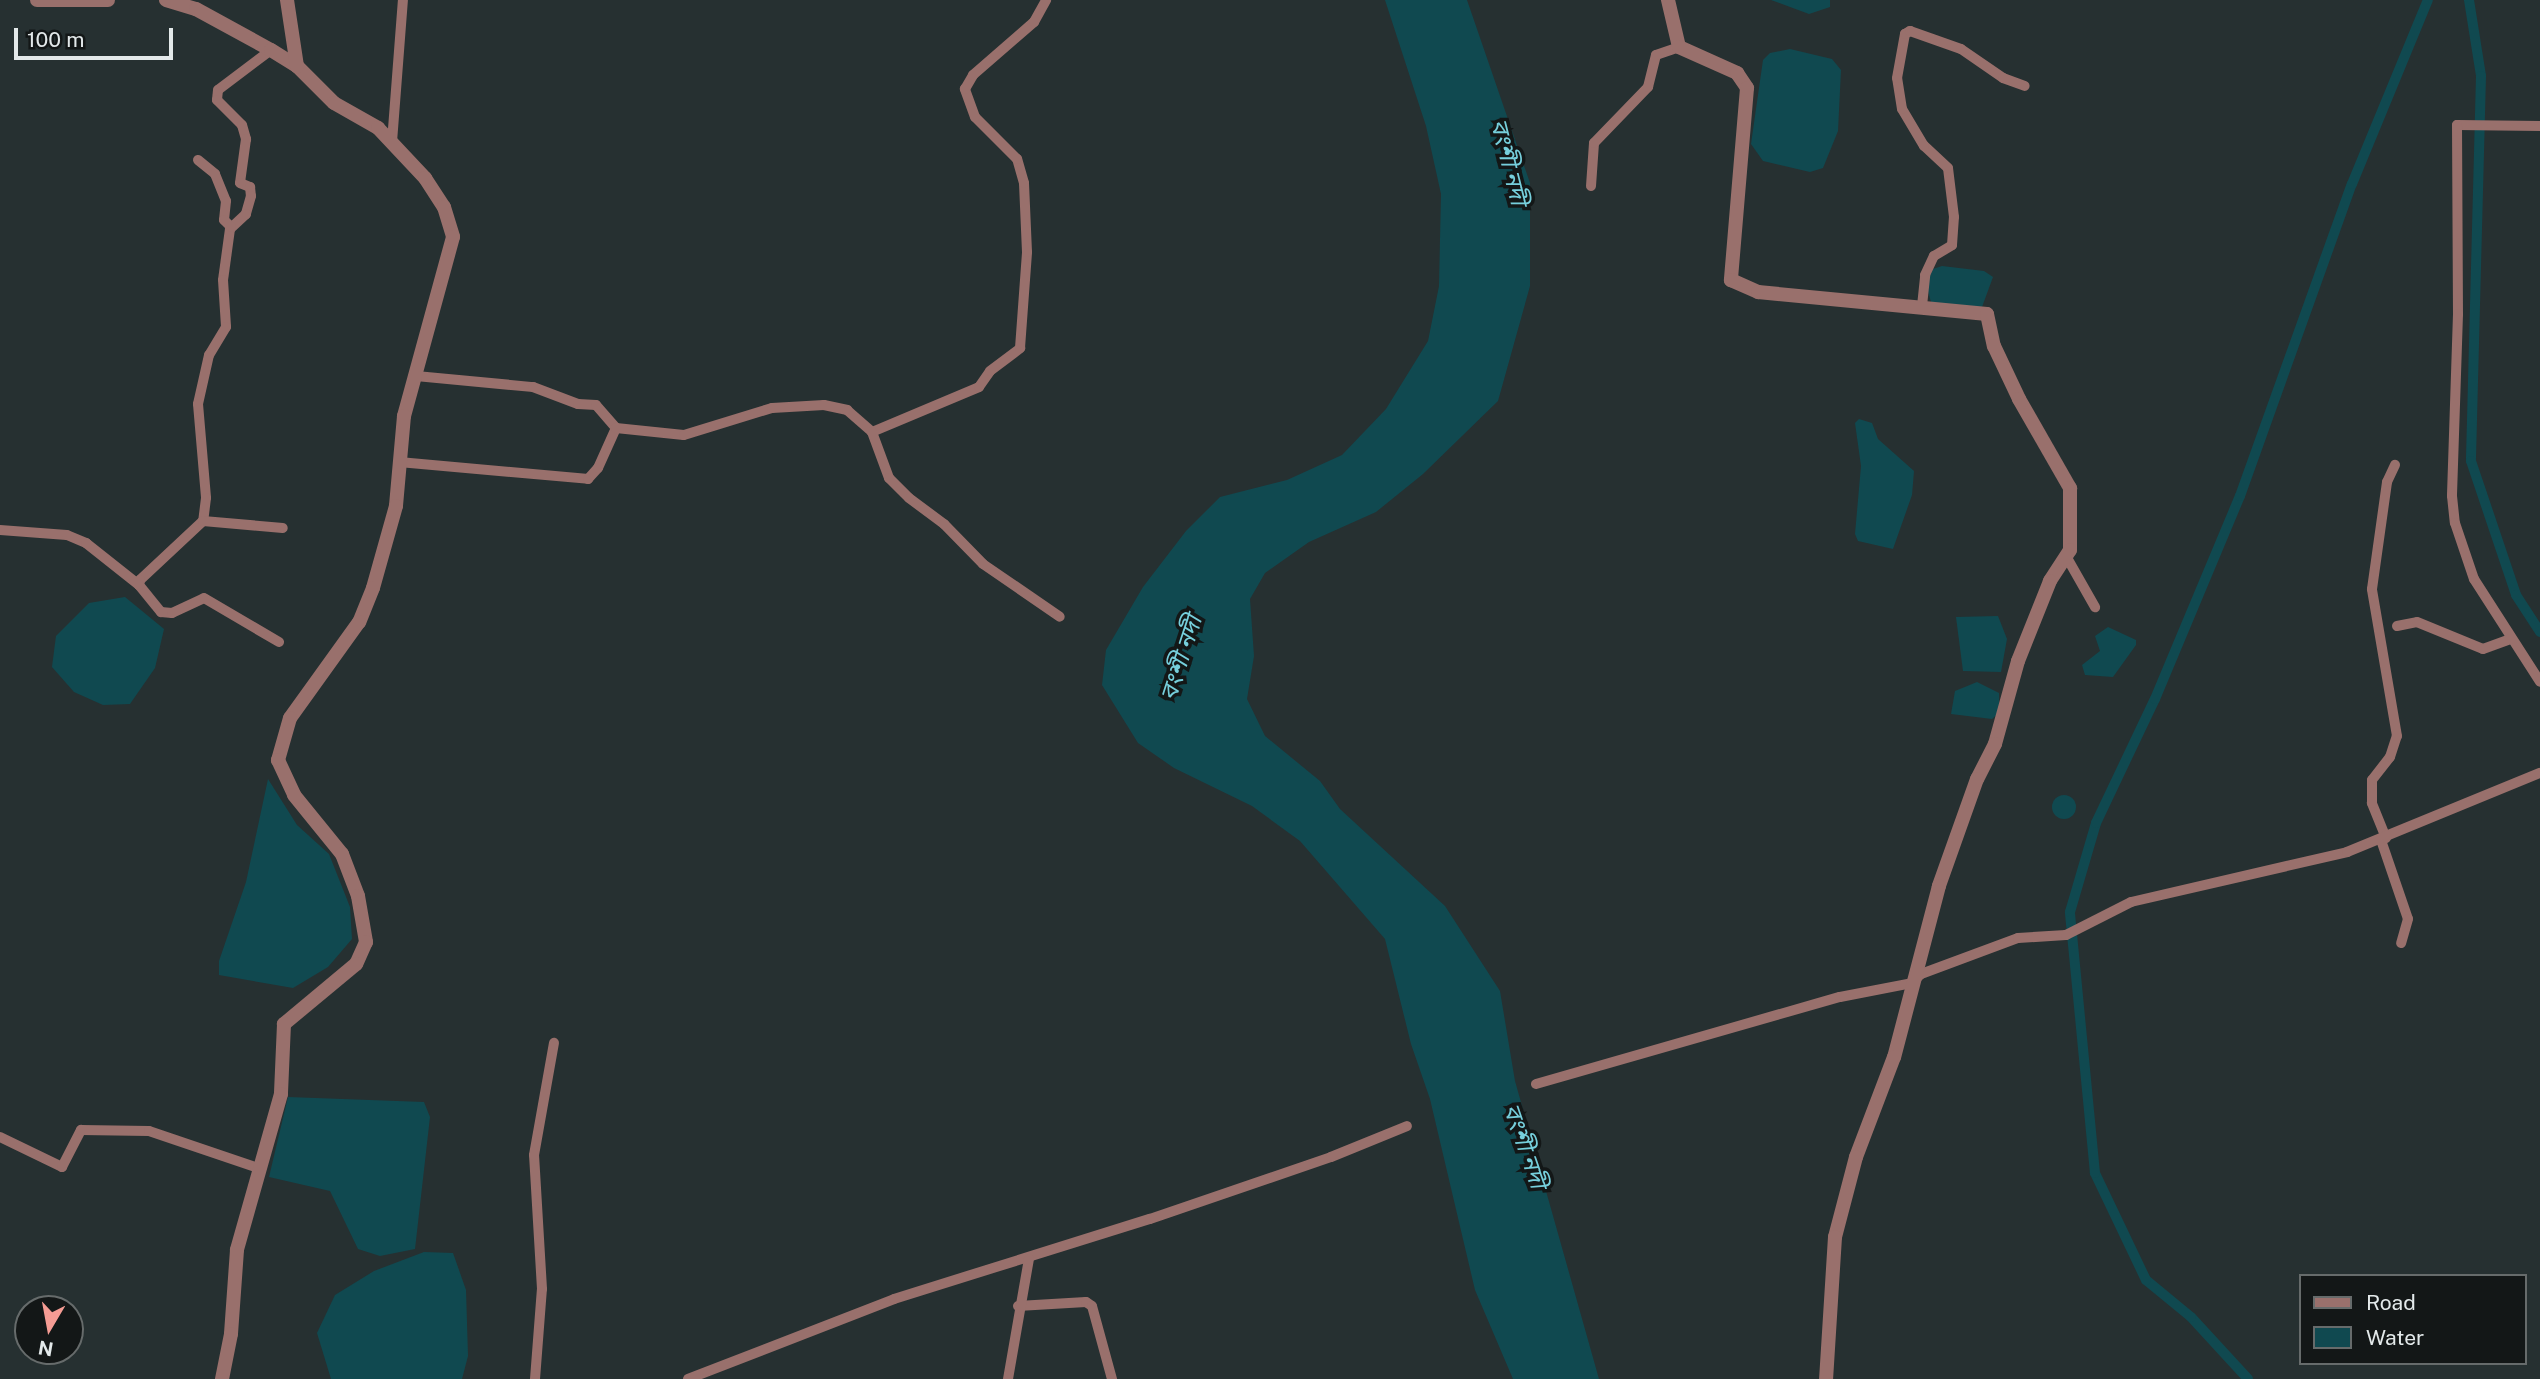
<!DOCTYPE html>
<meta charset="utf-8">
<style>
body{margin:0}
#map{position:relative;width:2540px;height:1379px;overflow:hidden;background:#263031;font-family:"Public Sans","Noto Sans Bengali",sans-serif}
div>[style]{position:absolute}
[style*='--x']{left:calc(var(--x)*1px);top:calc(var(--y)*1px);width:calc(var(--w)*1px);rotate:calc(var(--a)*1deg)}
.water>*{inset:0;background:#104950}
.round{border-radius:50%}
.canal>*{height:10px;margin:-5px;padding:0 5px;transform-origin:5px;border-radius:5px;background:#104950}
.minor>*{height:10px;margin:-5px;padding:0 5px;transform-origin:5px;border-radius:5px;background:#99706c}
.tertiary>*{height:14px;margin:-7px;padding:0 7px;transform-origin:7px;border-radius:7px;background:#99706c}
span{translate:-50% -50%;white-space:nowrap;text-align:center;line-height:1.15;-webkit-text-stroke:7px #131717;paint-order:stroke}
.water-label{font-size:24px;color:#76cfdc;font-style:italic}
.legend{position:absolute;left:2299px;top:1274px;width:228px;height:91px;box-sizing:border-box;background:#131717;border:2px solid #666b6b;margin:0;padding:9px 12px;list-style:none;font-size:21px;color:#e3e9ea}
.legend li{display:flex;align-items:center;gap:14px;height:35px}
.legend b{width:35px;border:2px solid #666b6b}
.north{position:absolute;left:14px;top:1295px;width:70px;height:70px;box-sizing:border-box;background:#131717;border:2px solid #666b6b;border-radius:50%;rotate:190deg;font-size:19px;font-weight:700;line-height:28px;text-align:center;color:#e3e9ea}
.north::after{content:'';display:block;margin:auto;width:24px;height:32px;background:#f59c94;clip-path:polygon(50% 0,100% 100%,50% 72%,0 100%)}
.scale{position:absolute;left:14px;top:28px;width:159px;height:32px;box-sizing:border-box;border:4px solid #e3e9ea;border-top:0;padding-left:9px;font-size:21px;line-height:24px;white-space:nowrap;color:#e3e9ea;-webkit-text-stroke:5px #131717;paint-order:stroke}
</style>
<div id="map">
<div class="water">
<div style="clip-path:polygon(1385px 0,1467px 0,1530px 183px,1530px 286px,1498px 401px,1423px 474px,1376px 512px,1309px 542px,1265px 573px,1250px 599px,1254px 656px,1247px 699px,1265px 736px,1320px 781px,1340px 809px,1445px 906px,1500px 991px,1515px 1081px,1599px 1379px,1513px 1379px,1475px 1290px,1430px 1099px,1411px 1044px,1385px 939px,1300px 841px,1252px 806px,1174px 768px,1138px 743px,1102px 685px,1106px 650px,1143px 587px,1186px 531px,1220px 497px,1287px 480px,1342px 455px,1386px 409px,1428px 341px,1439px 286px,1441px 194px,1426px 126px)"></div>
<div style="clip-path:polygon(1771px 0,1830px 0,1830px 7px,1809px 14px)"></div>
<div style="clip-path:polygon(1790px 49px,1832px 59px,1841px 70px,1838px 131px,1823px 168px,1810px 172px,1763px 161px,1751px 144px,1763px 60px,1770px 53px)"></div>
<div style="clip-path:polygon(1942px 266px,1984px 271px,1993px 277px,1982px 307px,1931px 302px,1926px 284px,1933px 269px)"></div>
<div style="clip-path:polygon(1859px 419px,1872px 423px,1878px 439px,1914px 471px,1912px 495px,1893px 549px,1858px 541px,1855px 534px,1861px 466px,1855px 423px)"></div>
<div style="clip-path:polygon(125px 597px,164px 629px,155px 668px,130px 704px,103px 705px,74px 692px,52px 667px,56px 636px,89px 603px)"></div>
<div style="clip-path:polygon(1998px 616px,2007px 639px,2001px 672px,1963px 671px,1956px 617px)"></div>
<div style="clip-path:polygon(2108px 627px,2136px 640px,2136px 645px,2113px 677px,2085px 675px,2082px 665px,2100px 651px,2095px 636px)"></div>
<div style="clip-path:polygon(1977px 682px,1999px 693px,1999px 713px,1992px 719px,1951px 714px,1955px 691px)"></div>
<div style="clip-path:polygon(268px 779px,297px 825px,329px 854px,350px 907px,352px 939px,328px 967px,293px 988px,219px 975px,219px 961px,246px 882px)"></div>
<div class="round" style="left:2052px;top:795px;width:24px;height:24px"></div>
<div style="clip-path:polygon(288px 1097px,424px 1102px,430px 1117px,415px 1249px,380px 1256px,358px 1249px,330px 1191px,269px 1177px)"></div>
<div style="clip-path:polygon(424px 1252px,453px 1253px,466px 1290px,468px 1356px,462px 1379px,331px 1379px,317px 1333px,335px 1295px,374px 1271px)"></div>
</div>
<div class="canal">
<div style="--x:2469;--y:0;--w:77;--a:81"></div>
<div style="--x:2481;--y:76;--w:385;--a:91.5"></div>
<div style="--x:2471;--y:461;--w:141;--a:71.4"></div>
<div style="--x:2516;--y:595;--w:44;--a:57"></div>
<div style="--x:2248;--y:1379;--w:84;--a:-132.6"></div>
<div style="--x:2191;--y:1317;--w:58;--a:-140.6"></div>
<div style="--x:2146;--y:1280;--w:119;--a:-115.5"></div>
<div style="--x:2095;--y:1173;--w:262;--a:-95.5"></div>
<div style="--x:2070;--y:912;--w:93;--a:-73.7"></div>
<div style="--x:2096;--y:823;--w:137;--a:-64.6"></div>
<div style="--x:2155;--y:699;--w:220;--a:-67.3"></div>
<div style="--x:2240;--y:496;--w:331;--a:-70.3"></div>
<div style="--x:2352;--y:184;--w:199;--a:-67.6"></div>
</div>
<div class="minor">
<div style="--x:271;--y:50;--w:66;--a:143"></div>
<div style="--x:218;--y:90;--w:10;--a:96"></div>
<div style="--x:217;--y:100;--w:35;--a:45"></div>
<div style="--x:242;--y:125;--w:15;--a:74"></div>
<div style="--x:246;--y:139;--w:44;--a:97.8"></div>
<div style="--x:240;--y:183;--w:11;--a:22"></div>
<div style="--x:250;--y:187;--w:9;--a:84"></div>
<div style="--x:251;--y:196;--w:19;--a:106"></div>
<div style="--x:246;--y:214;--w:22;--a:137"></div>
<div style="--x:230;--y:229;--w:51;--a:97.8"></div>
<div style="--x:223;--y:280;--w:47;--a:86.3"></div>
<div style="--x:226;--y:327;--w:33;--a:121"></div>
<div style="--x:209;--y:355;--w:50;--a:102.7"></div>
<div style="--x:198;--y:404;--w:94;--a:85.1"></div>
<div style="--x:206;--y:498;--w:23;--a:97"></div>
<div style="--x:203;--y:521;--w:86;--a:136.9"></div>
<div style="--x:140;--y:580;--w:5;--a:101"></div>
<div style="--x:139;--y:585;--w:35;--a:51"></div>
<div style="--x:161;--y:612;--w:11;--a:5"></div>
<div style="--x:172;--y:613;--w:35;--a:-25"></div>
<div style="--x:204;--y:598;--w:87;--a:30.4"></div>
<div style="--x:2540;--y:126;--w:83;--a:-179.3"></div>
<div style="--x:2457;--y:125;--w:189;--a:89.7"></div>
<div style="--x:2458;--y:314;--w:182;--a:91.9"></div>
<div style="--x:2452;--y:496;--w:27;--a:84"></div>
<div style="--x:2455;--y:523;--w:59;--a:71.3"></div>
<div style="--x:2474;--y:579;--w:122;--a:57.3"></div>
<div style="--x:392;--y:142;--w:142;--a:-85.6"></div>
<div style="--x:198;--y:160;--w:22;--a:39"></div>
<div style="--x:215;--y:174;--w:29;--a:68"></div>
<div style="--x:226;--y:201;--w:19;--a:96"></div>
<div style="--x:224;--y:220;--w:10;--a:45"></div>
<div style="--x:1591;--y:186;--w:43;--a:-86"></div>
<div style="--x:1594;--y:143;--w:78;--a:-46"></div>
<div style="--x:1648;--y:87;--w:33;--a:-76"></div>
<div style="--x:1656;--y:55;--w:24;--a:-19"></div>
<div style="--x:1922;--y:306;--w:31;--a:-84"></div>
<div style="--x:1925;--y:275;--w:21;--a:-65"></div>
<div style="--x:1934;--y:256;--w:21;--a:-31"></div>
<div style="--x:1952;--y:245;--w:28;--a:-86"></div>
<div style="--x:1954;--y:217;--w:49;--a:-97"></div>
<div style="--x:1948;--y:168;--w:33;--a:-137"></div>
<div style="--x:1924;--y:146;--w:43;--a:-120.7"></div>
<div style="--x:1902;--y:109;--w:31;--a:-99"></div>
<div style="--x:1897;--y:78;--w:45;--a:-79.7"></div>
<div style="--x:1905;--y:34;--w:6;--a:-31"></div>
<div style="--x:1910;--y:31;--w:54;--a:19.4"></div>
<div style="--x:1961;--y:49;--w:51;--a:34.6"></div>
<div style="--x:2003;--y:78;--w:23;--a:20"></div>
<div style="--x:416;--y:376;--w:118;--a:5.4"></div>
<div style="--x:533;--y:387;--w:48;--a:20.7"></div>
<div style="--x:578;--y:404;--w:18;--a:3"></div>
<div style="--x:596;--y:405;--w:30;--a:49"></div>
<div style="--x:872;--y:432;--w:116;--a:-22.8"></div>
<div style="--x:979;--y:387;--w:19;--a:-55"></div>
<div style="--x:990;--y:371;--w:38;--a:-37"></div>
<div style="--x:1020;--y:348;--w:96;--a:-85.8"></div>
<div style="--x:1027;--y:252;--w:69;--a:-92.5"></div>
<div style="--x:1024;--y:183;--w:25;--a:-106"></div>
<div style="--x:1017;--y:159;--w:59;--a:-135"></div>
<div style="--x:975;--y:117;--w:30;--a:-110"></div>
<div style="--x:965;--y:89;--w:16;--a:-60"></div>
<div style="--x:973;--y:75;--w:81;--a:-41"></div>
<div style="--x:1034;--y:22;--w:25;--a:-61"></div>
<div style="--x:399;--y:462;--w:190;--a:5.1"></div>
<div style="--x:588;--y:479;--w:15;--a:-48"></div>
<div style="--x:598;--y:468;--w:44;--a:-65.8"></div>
<div style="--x:616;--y:428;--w:68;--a:5.9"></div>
<div style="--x:684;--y:435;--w:92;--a:-17.1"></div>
<div style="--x:772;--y:408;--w:52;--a:-3.3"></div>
<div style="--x:824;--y:405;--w:24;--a:12"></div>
<div style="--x:847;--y:410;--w:33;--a:41"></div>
<div style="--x:872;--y:432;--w:49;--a:69.7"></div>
<div style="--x:889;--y:478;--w:28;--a:45"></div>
<div style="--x:909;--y:498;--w:44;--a:36.6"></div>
<div style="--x:944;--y:524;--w:56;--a:45.7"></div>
<div style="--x:983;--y:564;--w:93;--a:34.5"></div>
<div style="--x:203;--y:521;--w:80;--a:5"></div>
<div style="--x:0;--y:530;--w:67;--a:4.3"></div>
<div style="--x:67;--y:535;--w:21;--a:23"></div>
<div style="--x:86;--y:543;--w:68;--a:38.4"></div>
<div style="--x:2066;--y:556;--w:59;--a:60.4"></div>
<div style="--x:2397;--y:626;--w:20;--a:-11"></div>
<div style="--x:2417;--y:622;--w:71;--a:22.2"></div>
<div style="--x:2483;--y:649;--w:30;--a:-20"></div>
<div style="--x:2386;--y:838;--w:38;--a:-112"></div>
<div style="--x:2372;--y:803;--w:23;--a:-90"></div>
<div style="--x:2372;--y:780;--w:29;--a:-52"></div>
<div style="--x:2390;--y:757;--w:22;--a:-72"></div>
<div style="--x:2397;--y:736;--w:149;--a:-99.7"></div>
<div style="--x:2372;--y:589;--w:108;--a:-82"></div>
<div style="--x:2387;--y:482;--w:19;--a:-65"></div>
<div style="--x:2381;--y:840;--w:83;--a:71.1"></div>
<div style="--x:2408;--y:919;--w:25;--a:106"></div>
<div style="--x:1536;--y:1084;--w:316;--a:-16"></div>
<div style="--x:1840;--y:997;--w:73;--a:-11"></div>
<div style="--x:1912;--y:983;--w:13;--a:-45"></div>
<div style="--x:1921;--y:974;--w:103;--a:-20.4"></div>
<div style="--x:2018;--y:938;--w:48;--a:-3.6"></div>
<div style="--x:2066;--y:935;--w:73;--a:-26.9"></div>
<div style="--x:2131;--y:902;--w:222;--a:-13"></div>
<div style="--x:2347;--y:852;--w:209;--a:-22.3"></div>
<div style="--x:0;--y:1137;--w:69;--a:25.8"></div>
<div style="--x:62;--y:1167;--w:42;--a:-62.8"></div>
<div style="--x:81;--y:1130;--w:68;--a:0.8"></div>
<div style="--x:149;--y:1131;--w:118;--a:18.7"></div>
<div style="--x:1018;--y:1306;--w:68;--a:-3.4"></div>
<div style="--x:1086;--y:1302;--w:7;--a:34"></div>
<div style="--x:1092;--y:1306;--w:76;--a:74.7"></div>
<div style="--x:535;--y:1379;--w:90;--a:-85.6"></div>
<div style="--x:542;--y:1289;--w:134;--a:-93.4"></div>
<div style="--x:534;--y:1155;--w:114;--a:-79.9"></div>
<div style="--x:688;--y:1379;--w:221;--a:-21.2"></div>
<div style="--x:894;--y:1299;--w:268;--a:-17.4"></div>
<div style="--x:1150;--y:1219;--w:191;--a:-18.9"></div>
<div style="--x:1331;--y:1157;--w:82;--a:-22.2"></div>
<div style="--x:1008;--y:1379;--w:122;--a:-80.1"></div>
</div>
<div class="tertiary">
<div style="--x:37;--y:0;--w:71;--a:0"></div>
<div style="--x:166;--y:0;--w:31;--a:17"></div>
<div style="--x:196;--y:9;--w:85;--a:28.7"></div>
<div style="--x:271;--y:50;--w:31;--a:32"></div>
<div style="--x:297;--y:66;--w:52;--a:45"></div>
<div style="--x:334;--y:103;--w:51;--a:29.6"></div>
<div style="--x:378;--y:128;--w:69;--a:46.8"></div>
<div style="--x:425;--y:178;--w:35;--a:57"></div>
<div style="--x:444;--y:207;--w:31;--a:73"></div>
<div style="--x:453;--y:237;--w:186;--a:105.3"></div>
<div style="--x:404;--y:416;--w:90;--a:95.1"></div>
<div style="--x:396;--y:506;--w:85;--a:105.7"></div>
<div style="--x:373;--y:588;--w:37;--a:112"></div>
<div style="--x:359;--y:622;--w:118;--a:125.7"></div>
<div style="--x:290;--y:718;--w:44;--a:105.9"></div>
<div style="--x:278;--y:760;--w:38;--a:65"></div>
<div style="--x:294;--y:795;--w:76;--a:50.9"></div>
<div style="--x:342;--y:854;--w:45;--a:69.1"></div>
<div style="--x:358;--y:896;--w:47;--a:80.1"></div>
<div style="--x:366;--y:942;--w:24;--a:114"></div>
<div style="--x:356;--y:964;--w:94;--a:140.2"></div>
<div style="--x:284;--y:1024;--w:70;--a:92.5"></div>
<div style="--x:281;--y:1094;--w:162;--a:105.8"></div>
<div style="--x:237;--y:1250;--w:84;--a:94.1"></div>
<div style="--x:231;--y:1334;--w:46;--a:101.3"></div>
<div style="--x:287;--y:0;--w:67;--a:81.4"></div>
<div style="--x:1668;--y:0;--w:48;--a:76.8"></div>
<div style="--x:1679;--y:47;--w:64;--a:24.1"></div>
<div style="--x:1737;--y:73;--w:18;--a:56"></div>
<div style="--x:1747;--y:88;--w:193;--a:94.8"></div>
<div style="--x:1731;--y:280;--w:30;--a:24"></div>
<div style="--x:1758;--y:292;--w:230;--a:5.5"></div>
<div style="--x:1987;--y:314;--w:33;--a:78"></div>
<div style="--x:1994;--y:346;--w:59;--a:64.7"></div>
<div style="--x:2019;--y:399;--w:103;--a:60.2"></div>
<div style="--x:2070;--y:488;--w:62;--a:90"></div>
<div style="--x:2070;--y:550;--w:37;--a:123"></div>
<div style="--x:2050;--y:581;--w:86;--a:111.8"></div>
<div style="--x:2018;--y:661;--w:86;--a:105.5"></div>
<div style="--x:1995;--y:744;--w:39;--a:117"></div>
<div style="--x:1977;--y:779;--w:114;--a:109.6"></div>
<div style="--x:1939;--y:886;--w:177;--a:104.7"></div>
<div style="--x:1894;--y:1057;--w:107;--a:110.8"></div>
<div style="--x:1856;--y:1157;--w:83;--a:104.7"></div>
<div style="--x:1835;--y:1237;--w:142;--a:93.6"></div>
</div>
<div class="water-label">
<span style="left:1509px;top:162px;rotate:76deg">বংশী নদী</span>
<span style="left:1181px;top:658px;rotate:-72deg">বংশী নদী</span>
<span style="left:1525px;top:1146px;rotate:71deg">বংশী নদী</span>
</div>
<ul class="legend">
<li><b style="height:9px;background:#99706c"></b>Road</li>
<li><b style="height:19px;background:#104950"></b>Water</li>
</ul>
<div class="north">N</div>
<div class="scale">100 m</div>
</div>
